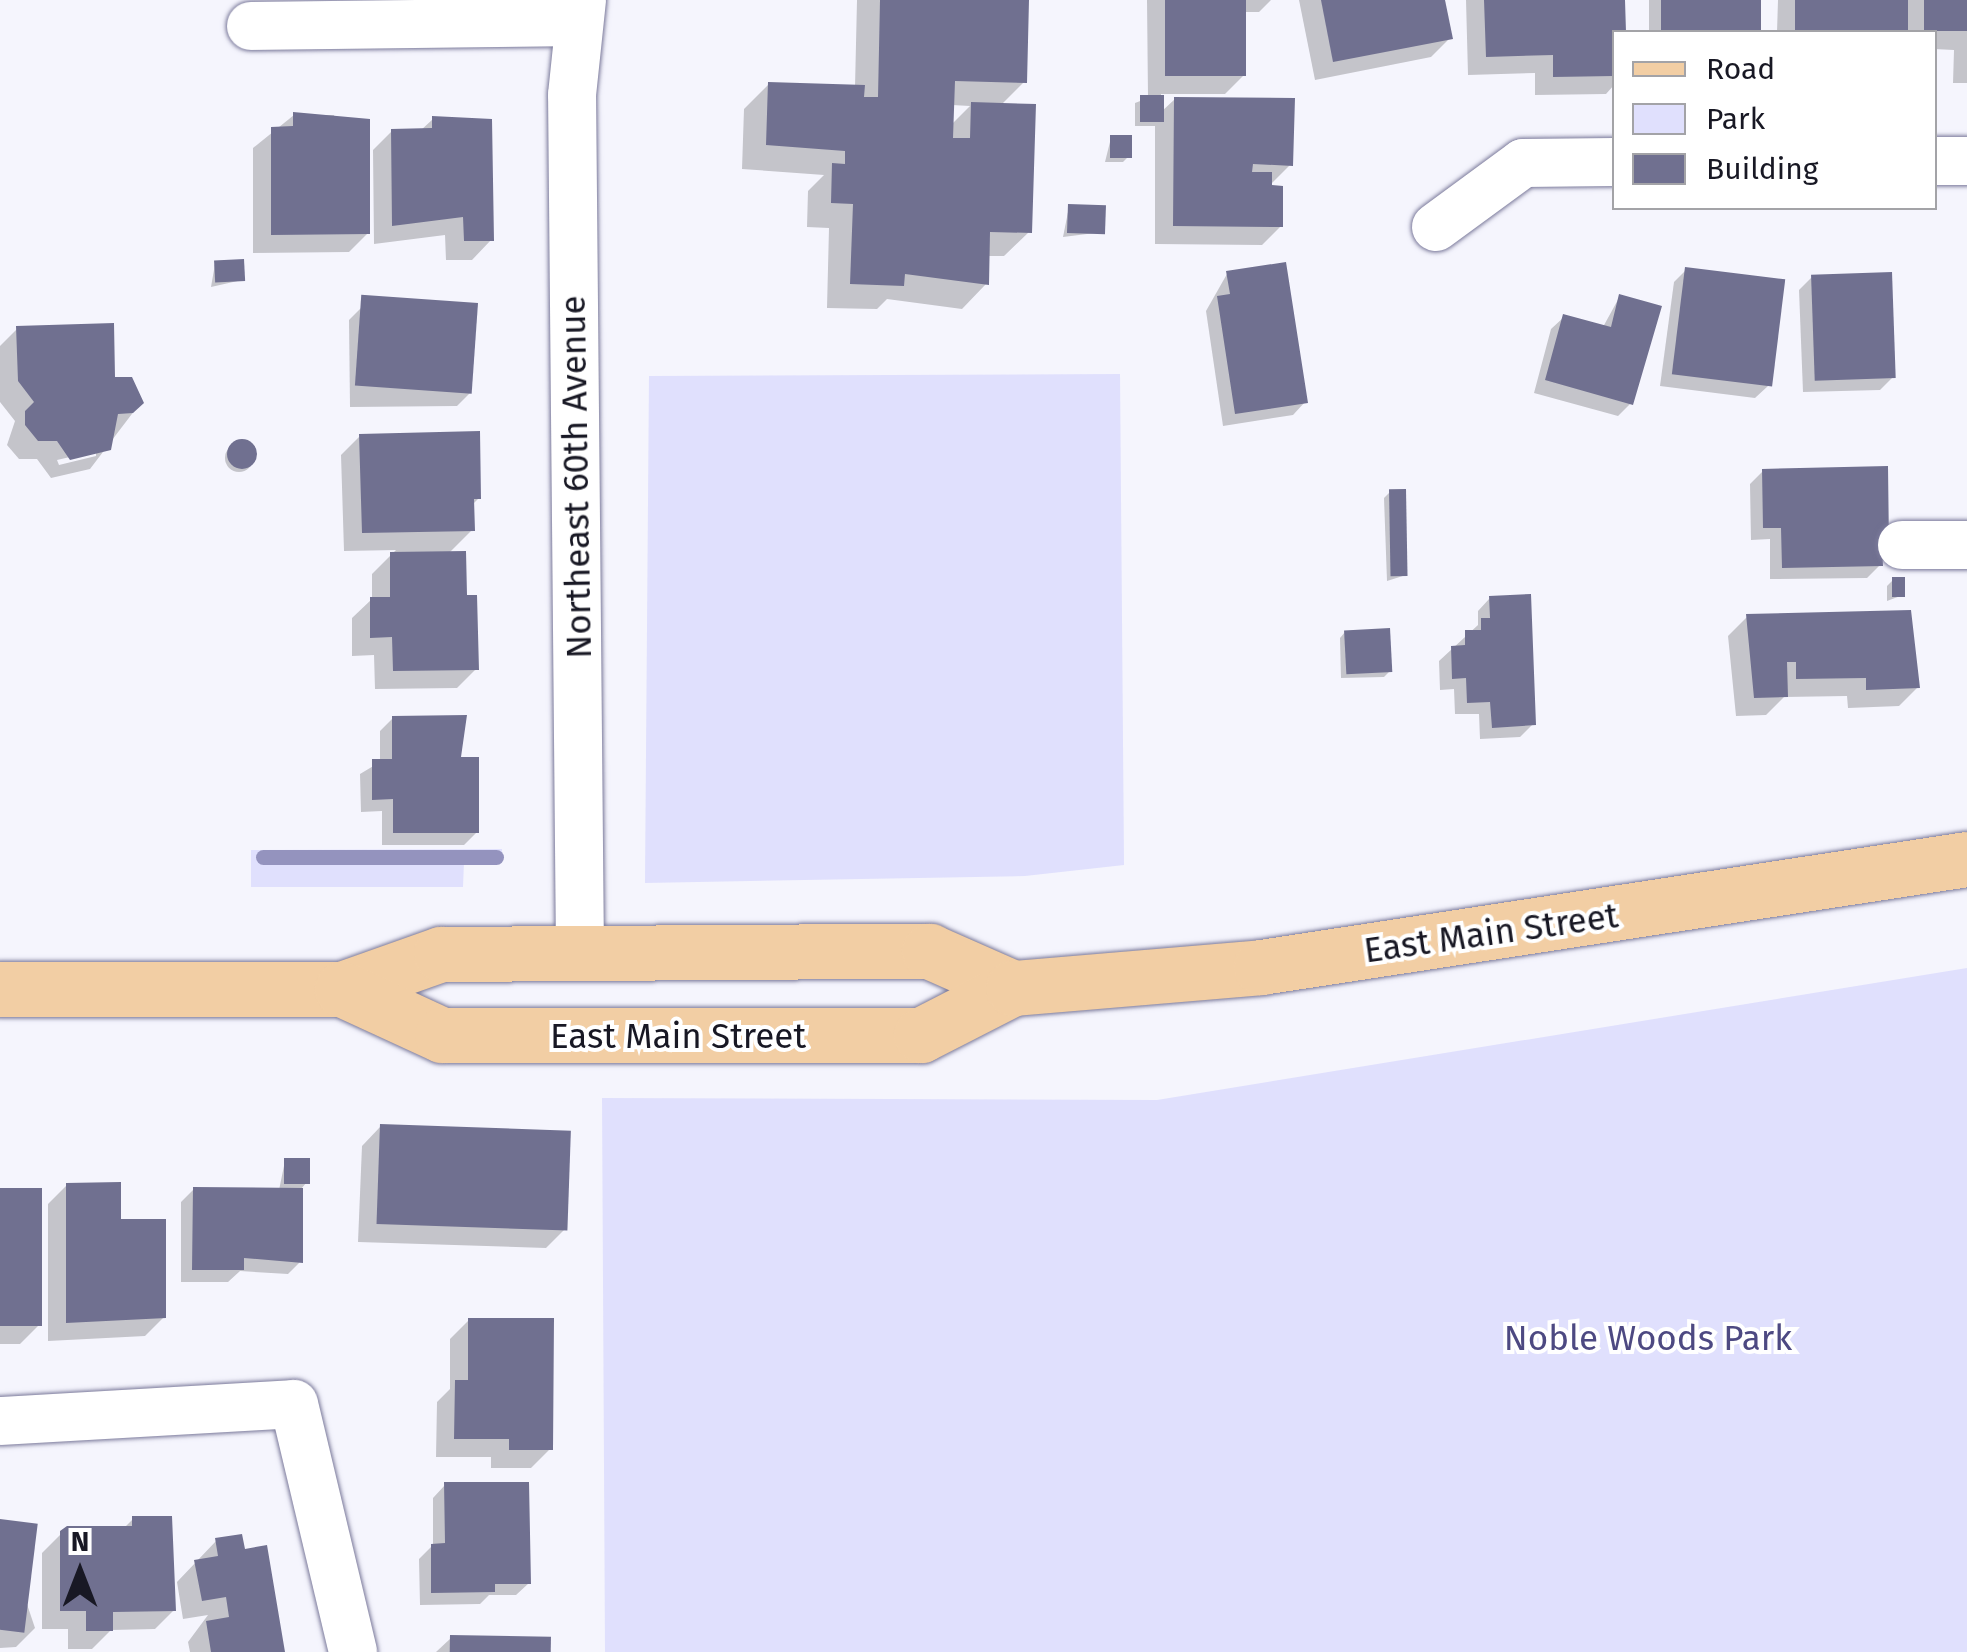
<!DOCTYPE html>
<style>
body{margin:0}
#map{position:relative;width:1967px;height:1652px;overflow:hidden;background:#f5f5fd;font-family:"Fira Sans",sans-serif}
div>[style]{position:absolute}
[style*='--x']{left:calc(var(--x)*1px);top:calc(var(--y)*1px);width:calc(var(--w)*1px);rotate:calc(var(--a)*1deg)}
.green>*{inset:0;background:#e0e0fd}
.shadow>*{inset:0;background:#0003;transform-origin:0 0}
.round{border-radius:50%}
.stream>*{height:15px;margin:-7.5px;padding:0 7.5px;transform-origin:7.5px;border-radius:7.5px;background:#9493be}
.building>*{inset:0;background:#707090;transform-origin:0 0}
.roads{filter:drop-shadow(0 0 2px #7b7a9b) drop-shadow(0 0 2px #7b7a9b)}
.minor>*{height:48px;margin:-24px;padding:0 24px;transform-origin:24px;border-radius:24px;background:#fff}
.major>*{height:55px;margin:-27.5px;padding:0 27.5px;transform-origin:27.5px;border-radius:27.5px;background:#f2cea4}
span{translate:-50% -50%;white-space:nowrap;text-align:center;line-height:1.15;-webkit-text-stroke:8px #fff;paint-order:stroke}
.street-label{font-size:35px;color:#181824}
.park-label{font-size:35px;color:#4d4982}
.legend{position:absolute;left:1612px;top:30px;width:325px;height:180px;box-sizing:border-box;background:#fff;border:2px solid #a3a3a7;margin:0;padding:12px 18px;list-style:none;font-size:30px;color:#181824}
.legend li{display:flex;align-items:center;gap:20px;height:50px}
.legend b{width:50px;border:2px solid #a3a3a7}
.north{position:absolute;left:30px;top:1522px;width:100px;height:100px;-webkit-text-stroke:8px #fff;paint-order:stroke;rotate:0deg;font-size:28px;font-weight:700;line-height:40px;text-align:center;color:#181824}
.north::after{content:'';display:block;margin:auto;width:35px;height:45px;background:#181824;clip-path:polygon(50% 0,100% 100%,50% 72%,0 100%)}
</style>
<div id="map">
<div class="green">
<div style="clip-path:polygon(1120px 374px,1124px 865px,1025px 876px,645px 883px,649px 376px)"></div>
<div style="clip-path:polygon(502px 849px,502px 862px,464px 862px,463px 887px,251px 887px,251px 850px)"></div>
<div style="clip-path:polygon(1967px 968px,1967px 1652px,605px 1652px,602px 1098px,1157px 1100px)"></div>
</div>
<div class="shadow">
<div style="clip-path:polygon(evenodd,857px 0,1027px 0,1024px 82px,1001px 105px,1029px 232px,1004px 256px,987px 256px,986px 284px,962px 309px,887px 299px,877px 309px,827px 308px,829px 228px,807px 227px,808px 191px,824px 175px,742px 169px,744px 109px,769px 84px,855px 87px,857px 0,952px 105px,970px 106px,951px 125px,952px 105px)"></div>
<div style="clip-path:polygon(1147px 0,1271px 0,1259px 12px,1244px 12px,1244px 75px,1225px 94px,1161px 94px,1161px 112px,1175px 99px,1290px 165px,1268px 187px,1281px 226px,1262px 245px,1155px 244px,1155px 126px,1135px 126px,1135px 103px,1148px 98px)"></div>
<div style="clip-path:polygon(1299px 0,1442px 0,1450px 38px,1431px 57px,1315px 80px)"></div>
<div style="clip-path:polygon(1466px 0,1623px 0,1624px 32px,1614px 32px,1614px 85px,1606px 94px,1535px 95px,1535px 73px,1468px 75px)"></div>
<div style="left:1649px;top:0;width:109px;height:32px"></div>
<div style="clip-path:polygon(1778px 0,1967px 0,1967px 83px,1953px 83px,1954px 50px,1934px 49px,1934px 32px,1777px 32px)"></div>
<div style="clip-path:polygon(294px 115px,334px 115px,368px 233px,349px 252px,253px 253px,253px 148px)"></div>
<div style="clip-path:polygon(433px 119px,491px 240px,472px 260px,446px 260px,445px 235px,374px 244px,373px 150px,392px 131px,420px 131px)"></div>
<div style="clip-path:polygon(1111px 138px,1129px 156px,1123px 162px,1105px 162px)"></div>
<div style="clip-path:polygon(1069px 207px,1103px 232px,1063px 237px)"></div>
<div style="clip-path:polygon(215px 264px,242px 280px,211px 287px)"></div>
<div style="clip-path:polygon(1686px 270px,1768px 386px,1755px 398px,1660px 386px,1674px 282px)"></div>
<div style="clip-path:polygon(1227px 274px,1305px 402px,1293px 415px,1223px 426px,1206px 311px)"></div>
<div style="clip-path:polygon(1812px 277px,1893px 377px,1880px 390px,1803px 392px,1799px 290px)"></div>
<div style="clip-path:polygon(1620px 296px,1631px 403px,1618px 416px,1534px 393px,1551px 329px,1564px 317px,1603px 327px)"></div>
<div style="clip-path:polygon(362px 307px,470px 393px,457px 406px,350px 407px,349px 320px)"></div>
<div style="clip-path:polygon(evenodd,18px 328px,113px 380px,141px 402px,90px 469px,51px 478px,37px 459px,19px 459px,7px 445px,15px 421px,0 402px,0 346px,18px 328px,96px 451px,96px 456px,59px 465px,57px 460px,96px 451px)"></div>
<div style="clip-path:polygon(360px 436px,479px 498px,471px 506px,472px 530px,448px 554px,465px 598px,476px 669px,457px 688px,375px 689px,374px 655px,352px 656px,352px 618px,372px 599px,372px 574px,396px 550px,344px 551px,341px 455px)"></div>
<div class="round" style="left:225px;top:444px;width:28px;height:28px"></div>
<div style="clip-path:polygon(1763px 471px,1880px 565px,1867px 578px,1770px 579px,1770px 539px,1751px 540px,1750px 484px)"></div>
<div style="clip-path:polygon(1390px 492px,1406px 575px,1387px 581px,1384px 498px)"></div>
<div style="clip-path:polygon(1893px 580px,1903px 595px,1887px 601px,1887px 586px)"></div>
<div style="clip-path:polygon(1490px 598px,1533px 724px,1520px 737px,1480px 739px,1479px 714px,1455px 714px,1454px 689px,1440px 690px,1439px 661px,1478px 625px,1478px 611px)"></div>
<div style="clip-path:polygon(1747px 617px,1918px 687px,1899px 706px,1848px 708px,1847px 696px,1784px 697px,1766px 715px,1736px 716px,1728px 636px)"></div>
<div style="clip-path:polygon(1345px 632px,1390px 671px,1384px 677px,1341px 678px,1340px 638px)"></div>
<div style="clip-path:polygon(393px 718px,458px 760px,477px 832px,464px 845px,382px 845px,382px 811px,361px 812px,360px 774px,380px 762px,380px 731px)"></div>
<div style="clip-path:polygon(381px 1126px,565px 1229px,546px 1248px,358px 1242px,362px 1146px)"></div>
<div style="clip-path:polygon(285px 1161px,307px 1182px,301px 1189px,300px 1262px,288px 1274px,240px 1271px,228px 1282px,181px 1282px,181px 1202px,194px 1189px,279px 1190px)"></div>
<div style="clip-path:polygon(67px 1185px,118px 1221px,164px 1317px,145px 1336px,48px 1341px,48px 1204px)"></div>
<div style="clip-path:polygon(0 1191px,39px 1325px,20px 1344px,0 1344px)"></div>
<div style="clip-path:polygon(469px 1320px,550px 1449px,531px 1468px,491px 1468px,491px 1457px,436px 1457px,437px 1402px,450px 1389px,450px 1339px)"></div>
<div style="clip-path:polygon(445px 1485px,529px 1583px,516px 1595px,489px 1595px,480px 1604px,420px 1605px,419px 1559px,433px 1545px,433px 1498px)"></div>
<div style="clip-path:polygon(133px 1519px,174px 1610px,155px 1629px,111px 1630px,92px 1649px,68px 1649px,68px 1629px,42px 1629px,42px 1553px,62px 1533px,124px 1528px)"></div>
<div style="clip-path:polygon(0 1524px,35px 1628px,16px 1647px,0 1648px)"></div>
<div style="clip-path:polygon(217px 1540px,282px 1652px,190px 1652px,188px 1642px,208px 1615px,183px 1619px,177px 1582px)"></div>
<div style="clip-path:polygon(451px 1638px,548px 1652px,436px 1652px)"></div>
</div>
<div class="stream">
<div style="--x:263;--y:857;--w:233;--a:0"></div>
</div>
<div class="building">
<div style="clip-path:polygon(880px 0,1029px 0,1027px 83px,955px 81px,953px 138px,970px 138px,971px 102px,1036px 104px,1032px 233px,990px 232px,989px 285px,905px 274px,904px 286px,850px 284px,853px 204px,831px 203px,832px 163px,845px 164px,845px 151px,766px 145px,768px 82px,865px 85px,864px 97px,878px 97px)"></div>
<div style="left:1165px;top:0;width:81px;height:76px"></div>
<div style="clip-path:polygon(1321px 0,1445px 0,1453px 39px,1333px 62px)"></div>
<div style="clip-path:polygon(1484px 0,1625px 0,1626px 32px,1614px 32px,1614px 76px,1553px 77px,1553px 55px,1486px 57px)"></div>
<div style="left:1661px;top:0;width:100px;height:32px"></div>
<div style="left:1795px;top:0;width:113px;height:32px"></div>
<div style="left:1924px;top:0;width:43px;height:31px"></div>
<div style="left:1140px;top:95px;width:24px;height:27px"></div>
<div style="clip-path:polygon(1174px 97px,1295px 98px,1293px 166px,1253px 164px,1252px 172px,1272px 172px,1272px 185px,1283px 186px,1283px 227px,1173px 226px)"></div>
<div style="clip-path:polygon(293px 112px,370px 119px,370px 234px,271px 235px,271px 127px,293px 126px)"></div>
<div style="clip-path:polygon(432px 116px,492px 119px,494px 241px,464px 241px,463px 217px,392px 226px,391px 129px,432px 128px)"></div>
<div style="left:1110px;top:135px;width:22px;height:23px"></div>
<div style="left:1068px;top:204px;width:38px;height:29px;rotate:2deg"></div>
<div style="left:244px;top:259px;width:22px;height:30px;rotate:87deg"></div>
<div style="clip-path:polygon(1286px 262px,1308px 403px,1235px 414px,1217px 296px,1230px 294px,1226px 271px)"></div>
<div style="left:1685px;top:267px;width:101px;height:108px;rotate:7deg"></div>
<div style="left:1892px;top:272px;width:106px;height:81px;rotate:88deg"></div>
<div style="clip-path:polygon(1619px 294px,1662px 306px,1633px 405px,1545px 380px,1563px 314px,1611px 327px)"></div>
<div style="left:478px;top:303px;width:91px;height:117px;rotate:94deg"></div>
<div style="clip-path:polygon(114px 323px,115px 377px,132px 377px,144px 403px,133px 413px,118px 414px,111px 450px,70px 460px,57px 441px,38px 441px,25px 425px,25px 411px,34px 402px,18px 381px,16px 326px)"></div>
<div style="clip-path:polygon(480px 431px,481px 499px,474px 499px,475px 531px,362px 533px,359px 434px)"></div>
<div class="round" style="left:227px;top:439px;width:30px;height:30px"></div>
<div style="clip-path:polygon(1888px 466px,1889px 546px,1882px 546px,1883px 566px,1782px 568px,1781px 528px,1763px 528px,1762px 469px)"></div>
<div style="left:1406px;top:489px;width:87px;height:17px;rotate:89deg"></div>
<div style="clip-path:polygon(466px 551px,467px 595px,477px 595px,479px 670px,393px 671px,392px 637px,370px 638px,370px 597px,390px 597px,390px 552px)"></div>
<div style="left:1892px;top:577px;width:13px;height:20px"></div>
<div style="clip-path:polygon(1531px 594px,1536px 725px,1492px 728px,1490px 702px,1467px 703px,1466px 678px,1452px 679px,1451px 646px,1465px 645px,1465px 630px,1481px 630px,1481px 618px,1490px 618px,1489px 596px)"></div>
<div style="clip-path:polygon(1911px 610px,1920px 688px,1866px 690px,1866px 678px,1796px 679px,1796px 662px,1787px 662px,1788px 697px,1754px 698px,1746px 614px)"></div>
<div style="left:1390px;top:628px;width:44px;height:46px;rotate:87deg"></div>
<div style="clip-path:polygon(467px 715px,461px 757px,479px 757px,479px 833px,393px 833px,393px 799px,372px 800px,372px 759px,392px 759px,392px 716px)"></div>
<div style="left:380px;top:1124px;width:191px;height:100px;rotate:2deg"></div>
<div style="left:284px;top:1158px;width:26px;height:26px"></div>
<div style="clip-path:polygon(121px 1182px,121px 1219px,166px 1219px,166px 1318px,66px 1323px,66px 1183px)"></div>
<div style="clip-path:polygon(193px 1187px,303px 1188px,303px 1263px,244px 1258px,244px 1270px,192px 1270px)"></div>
<div style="left:0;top:1188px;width:42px;height:138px"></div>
<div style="clip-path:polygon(468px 1318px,554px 1318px,553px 1450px,509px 1450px,509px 1439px,454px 1439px,455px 1380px,468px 1380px)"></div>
<div style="clip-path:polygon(444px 1482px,529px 1482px,531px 1584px,495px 1584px,495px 1592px,431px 1593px,431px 1544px,445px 1543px)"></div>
<div style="clip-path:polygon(132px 1516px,172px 1516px,176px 1611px,113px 1612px,113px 1631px,86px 1631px,86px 1611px,60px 1611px,60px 1531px,67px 1526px,132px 1526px)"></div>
<div style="left:0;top:1519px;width:38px;height:110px;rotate:7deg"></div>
<div style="clip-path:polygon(242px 1534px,245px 1549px,267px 1545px,285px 1652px,211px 1652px,206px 1621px,229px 1617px,226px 1597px,202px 1601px,194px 1560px,218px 1556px,215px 1538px)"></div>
<div style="left:450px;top:1635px;width:101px;height:17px;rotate:1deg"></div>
</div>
<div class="roads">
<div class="minor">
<div style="--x:251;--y:26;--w:328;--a:-0.7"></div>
<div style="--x:1934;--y:161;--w:33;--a:0"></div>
<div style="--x:1436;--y:227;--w:108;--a:-36.3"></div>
<div style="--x:1523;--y:163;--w:91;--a:-0.6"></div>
<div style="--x:1902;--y:545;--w:65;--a:0"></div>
<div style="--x:580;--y:954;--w:859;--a:-90.53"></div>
<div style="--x:572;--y:95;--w:96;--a:-84"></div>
<div style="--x:0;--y:1421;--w:294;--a:-3.3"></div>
<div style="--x:294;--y:1404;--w:255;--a:76.6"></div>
</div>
<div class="major">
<div style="--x:0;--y:989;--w:342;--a:0"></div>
<div style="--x:342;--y:989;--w:105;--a:-19.5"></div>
<div style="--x:441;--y:954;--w:488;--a:-0.4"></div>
<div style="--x:929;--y:951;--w:92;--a:23.8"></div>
<div style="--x:342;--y:989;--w:110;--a:24.7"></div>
<div style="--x:442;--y:1035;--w:479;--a:0"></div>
<div style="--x:921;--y:1035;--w:103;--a:-27.1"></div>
<div style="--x:1013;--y:988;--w:249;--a:-4.8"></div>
<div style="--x:1261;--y:967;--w:714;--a:-8.7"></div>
</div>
</div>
<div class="street-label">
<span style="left:576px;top:477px;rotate:-91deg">Northeast 60th Avenue</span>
<span style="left:1491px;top:933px;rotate:-8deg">East Main Street</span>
<span style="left:678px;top:1036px">East Main Street</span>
</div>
<div class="park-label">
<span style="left:1648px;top:1338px">Noble Woods Park</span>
</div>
<ul class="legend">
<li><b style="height:12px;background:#f2cea4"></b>Road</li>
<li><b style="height:28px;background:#e0e0fd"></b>Park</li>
<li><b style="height:28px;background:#707090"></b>Building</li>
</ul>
<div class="north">N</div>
</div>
